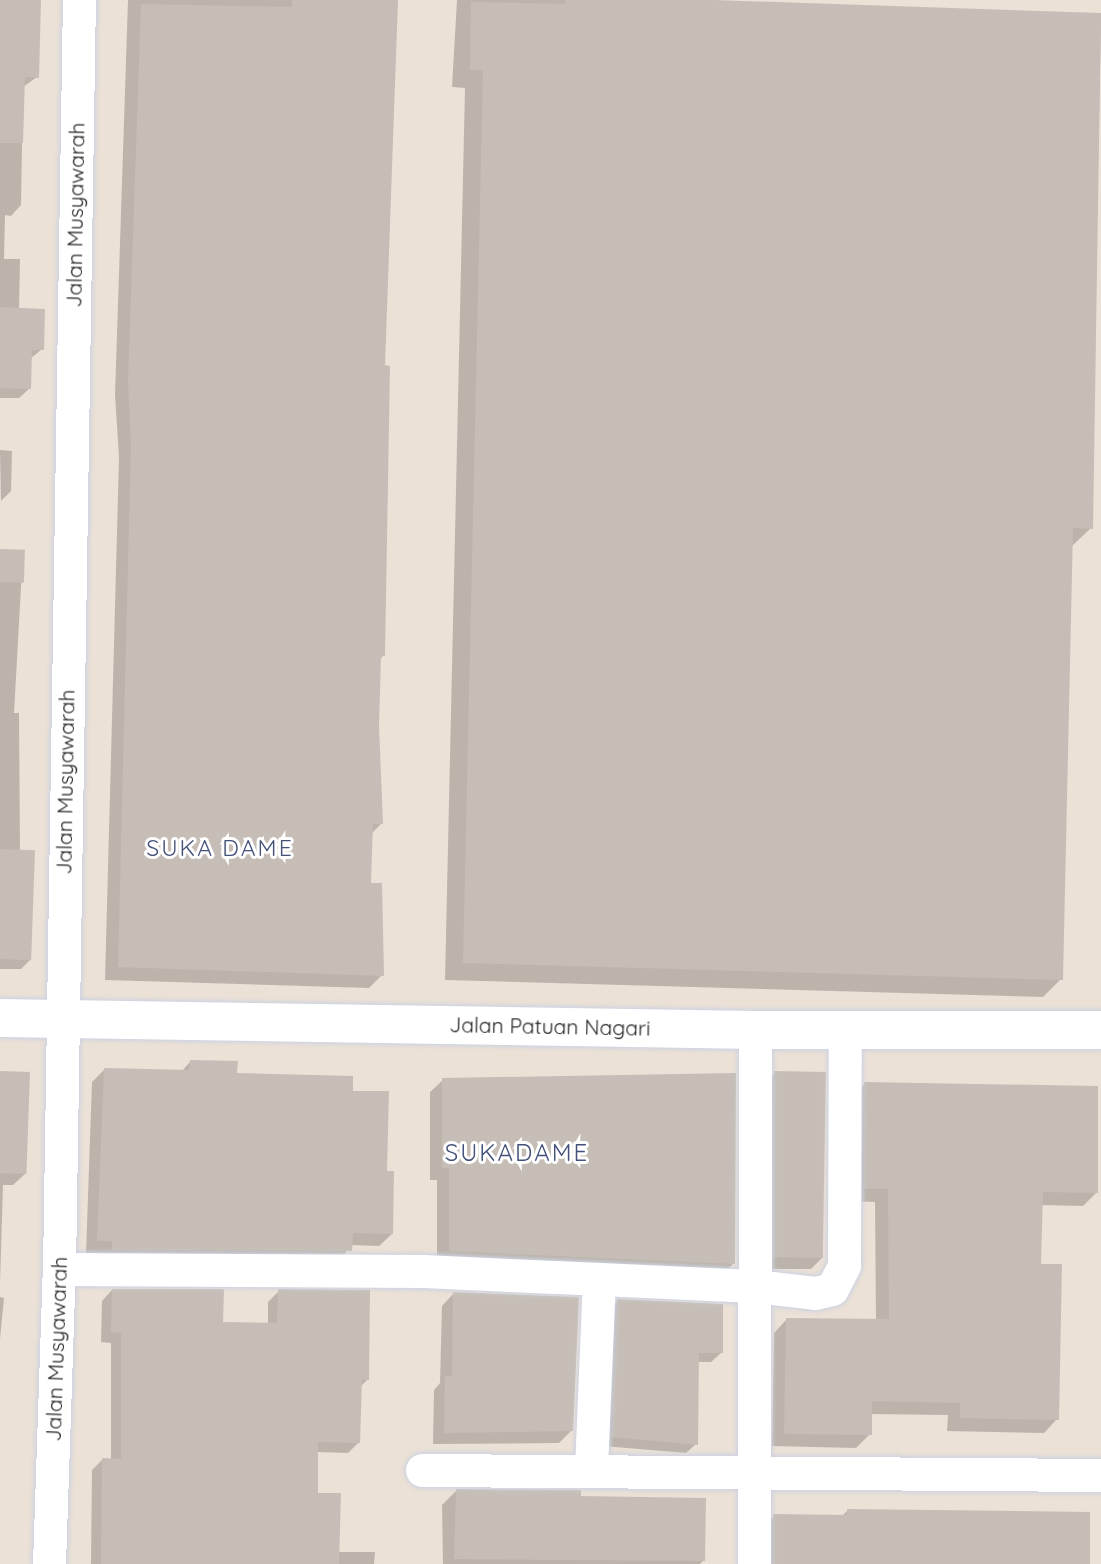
<!DOCTYPE html>
<style>
body{margin:0}
#map{position:relative;width:1101px;height:1564px;overflow:hidden;background:#ebe1d6;font-family:Quicksand,sans-serif}
div>[style]{position:absolute}
[style*='--x']{left:calc(var(--x)*1px);top:calc(var(--y)*1px);width:calc(var(--w)*1px);rotate:calc(var(--a)*1deg)}
.shadow>*{inset:0;background:#0003}
.building>*{inset:0;background:#c6beb6;transform-origin:0 0}
.roads{filter:drop-shadow(0 0 2px #cbd1e2) drop-shadow(0 0 2px #cbd1e2)}
.minor>*{height:33px;margin:-16.5px;padding:0 16.5px;transform-origin:16.5px;border-radius:16.5px;background:#fff}
.secondary>*{height:38px;margin:-19px;padding:0 19px;transform-origin:19px;border-radius:19px;background:#fff}
span{translate:-50% -50%;white-space:nowrap;text-align:center;line-height:1.15;-webkit-text-stroke:6px #fff;paint-order:stroke}
.street-label{font-size:21px;color:#262626}
.neighbourhood-label{font-size:23px;color:#44517a;letter-spacing:2px}
.quarter-label{font-size:24px;color:#44517a;letter-spacing:2px}
</style>
<div id="map">
<div class="shadow">
<div style="clip-path:polygon(0 0,39px 0,37px 77px,23px 87px,21px 205px,11px 216px,5px 215px,4px 259px,20px 259px,19px 310px,42px 349px,30px 359px,30px 388px,19px 398px,0 398px)"></div>
<div style="clip-path:polygon(128px 0,396px 0,383px 367px,383px 656px,379px 660px,378px 726px,381px 824px,371px 834px,369px 885px,382px 975px,369px 988px,105px 980px,119px 457px,115px 395px)"></div>
<div style="clip-path:polygon(457px 0,713px 0,713px 5px,1101px 15px,1091px 528px,1072px 546px,1061px 979px,1043px 997px,445px 980px,465px 88px,452px 87px)"></div>
<div style="clip-path:polygon(0 450px,12px 451px,11px 491px,1px 501px)"></div>
<div style="clip-path:polygon(0 551px,23px 551px,14px 713px,19px 713px,20px 851px,31px 959px,21px 969px,0 969px)"></div>
<div style="clip-path:polygon(190px 1062px,236px 1075px,351px 1093px,392px 1234px,379px 1246px,351px 1245px,338px 1263px,86px 1253px,92px 1082px,104px 1070px,181px 1072px)"></div>
<div style="clip-path:polygon(0 1073px,26px 1173px,13px 1185px,3px 1185px,0 1284px)"></div>
<div style="clip-path:polygon(775px 1073px,823px 1257px,811px 1269px,762px 1269px,763px 1085px)"></div>
<div style="clip-path:polygon(443px 1080px,734px 1263px,721px 1276px,437px 1263px,437px 1180px,430px 1180px,430px 1092px)"></div>
<div style="clip-path:polygon(865px 1084px,1096px 1193px,1083px 1206px,1041px 1205px,1040px 1266px,1057px 1419px,1044px 1433px,947px 1431px,948px 1415px,870px 1414px,870px 1434px,856px 1448px,772px 1446px,774px 1333px,787px 1319px,876px 1321px,875px 1202px,851px 1201px,851px 1097px)"></div>
<div style="clip-path:polygon(112px 1290px,222px 1324px,268px 1325px,268px 1302px,279px 1291px,367px 1380px,360px 1387px,359px 1442px,348px 1453px,316px 1452px,316px 1494px,338px 1552px,375px 1552px,374px 1564px,91px 1564px,92px 1470px,102px 1460px,111px 1460px,111px 1343px,101px 1342px,102px 1301px)"></div>
<div style="clip-path:polygon(454px 1293px,572px 1430px,559px 1443px,433px 1444px,434px 1390px,440px 1383px,442px 1306px)"></div>
<div style="clip-path:polygon(0 1297px,4px 1298px,0 1339px)"></div>
<div style="clip-path:polygon(618px 1301px,721px 1353px,711px 1362px,697px 1362px,696px 1444px,686px 1453px,603px 1446px,609px 1310px)"></div>
<div style="clip-path:polygon(456px 1491px,579px 1498px,704px 1560px,700px 1564px,443px 1564px,442px 1505px)"></div>
<div style="clip-path:polygon(847px 1511px,1088px 1564px,758px 1564px,760px 1529px,774px 1516px,841px 1517px)"></div>
</div>
<div class="building">
<div style="clip-path:polygon(0 0,41px 0,39px 78px,25px 77px,23px 143px,0 143px)"></div>
<div style="clip-path:polygon(292px 0,398px 0,385px 365px,390px 366px,385px 656px,381px 656px,379px 726px,383px 824px,373px 824px,371px 883px,382px 883px,384px 976px,118px 967px,131px 443px,128px 381px,141px 4px,292px 7px)"></div>
<div style="clip-path:polygon(565px 0,715px 0,1101px 13px,1093px 529px,1073px 528px,1063px 980px,463px 963px,483px 70px,470px 70px,471px 2px,565px 4px)"></div>
<div style="clip-path:polygon(0 307px,45px 309px,44px 350px,32px 350px,31px 389px,0 388px)"></div>
<div style="left:0;top:549px;width:25px;height:33px;rotate:2deg"></div>
<div style="left:0;top:849px;width:35px;height:110px;rotate:2deg"></div>
<div style="clip-path:polygon(190px 1060px,238px 1061px,237px 1073px,353px 1076px,353px 1091px,389px 1091px,387px 1171px,394px 1171px,393px 1234px,353px 1233px,352px 1251px,112px 1250px,112px 1241px,97px 1241px,104px 1068px,189px 1070px)"></div>
<div style="left:0;top:1071px;width:30px;height:102px;rotate:2deg"></div>
<div style="left:774px;top:1071px;width:52px;height:186px;rotate:1deg"></div>
<div style="clip-path:polygon(736px 1073px,735px 1264px,449px 1251px,449px 1168px,442px 1168px,442px 1078px)"></div>
<div style="clip-path:polygon(864px 1082px,1098px 1086px,1098px 1193px,1043px 1192px,1041px 1264px,1062px 1264px,1059px 1420px,960px 1418px,960px 1403px,872px 1401px,872px 1435px,784px 1434px,786px 1318px,889px 1319px,888px 1189px,864px 1189px)"></div>
<div style="clip-path:polygon(112px 1289px,224px 1289px,223px 1322px,277px 1323px,278px 1289px,370px 1290px,369px 1380px,362px 1380px,360px 1443px,318px 1442px,318px 1493px,341px 1493px,339px 1564px,101px 1564px,102px 1458px,121px 1459px,121px 1333px,111px 1332px)"></div>
<div style="clip-path:polygon(453px 1292px,579px 1297px,573px 1431px,444px 1433px,445px 1376px,452px 1376px)"></div>
<div style="clip-path:polygon(617px 1299px,723px 1304px,723px 1353px,699px 1353px,698px 1445px,612px 1437px)"></div>
<div style="clip-path:polygon(456px 1489px,581px 1490px,581px 1496px,706px 1498px,705px 1561px,454px 1559px)"></div>
<div style="clip-path:polygon(847px 1509px,1090px 1512px,1090px 1564px,773px 1564px,773px 1514px,847px 1515px)"></div>
</div>
<div class="roads">
<div class="minor">
<div style="--x:59;--y:1269;--w:364;--a:0.3"></div>
<div style="--x:423;--y:1271;--w:331;--a:2.6"></div>
<div style="--x:754;--y:1286;--w:61;--a:6.5"></div>
<div style="--x:815;--y:1293;--w:17;--a:-13"></div>
<div style="--x:832;--y:1289;--w:27;--a:-63"></div>
<div style="--x:844;--y:1265;--w:235;--a:-89.8"></div>
<div style="--x:591;--y:1469;--w:190;--a:-87.6"></div>
<div style="--x:422;--y:1470;--w:679;--a:0.42"></div>
<div style="--x:49;--y:1564;--w:295;--a:-88.1"></div>
<div style="--x:59;--y:1269;--w:1269;--a:-89.1"></div>
<div style="--x:754;--y:1564;--w:534;--a:-89.89"></div>
</div>
<div class="secondary">
<div style="--x:0;--y:1018;--w:755;--a:0.91"></div>
<div style="--x:755;--y:1030;--w:346;--a:0"></div>
</div>
</div>
<div class="street-label">
<span style="left:75px;top:215px;rotate:-89deg">Jalan Musyawarah</span>
<span style="left:65px;top:782px;rotate:-89deg">Jalan Musyawarah</span>
<span style="left:550px;top:1026px;rotate:1deg">Jalan Patuan Nagari</span>
<span style="left:56px;top:1349px;rotate:-88deg">Jalan Musyawarah</span>
</div>
<div class="neighbourhood-label">
<span style="left:220px;top:848px">SUKA DAME</span>
</div>
<div class="quarter-label">
<span style="left:517px;top:1153px">SUKADAME</span>
</div>
</div>
